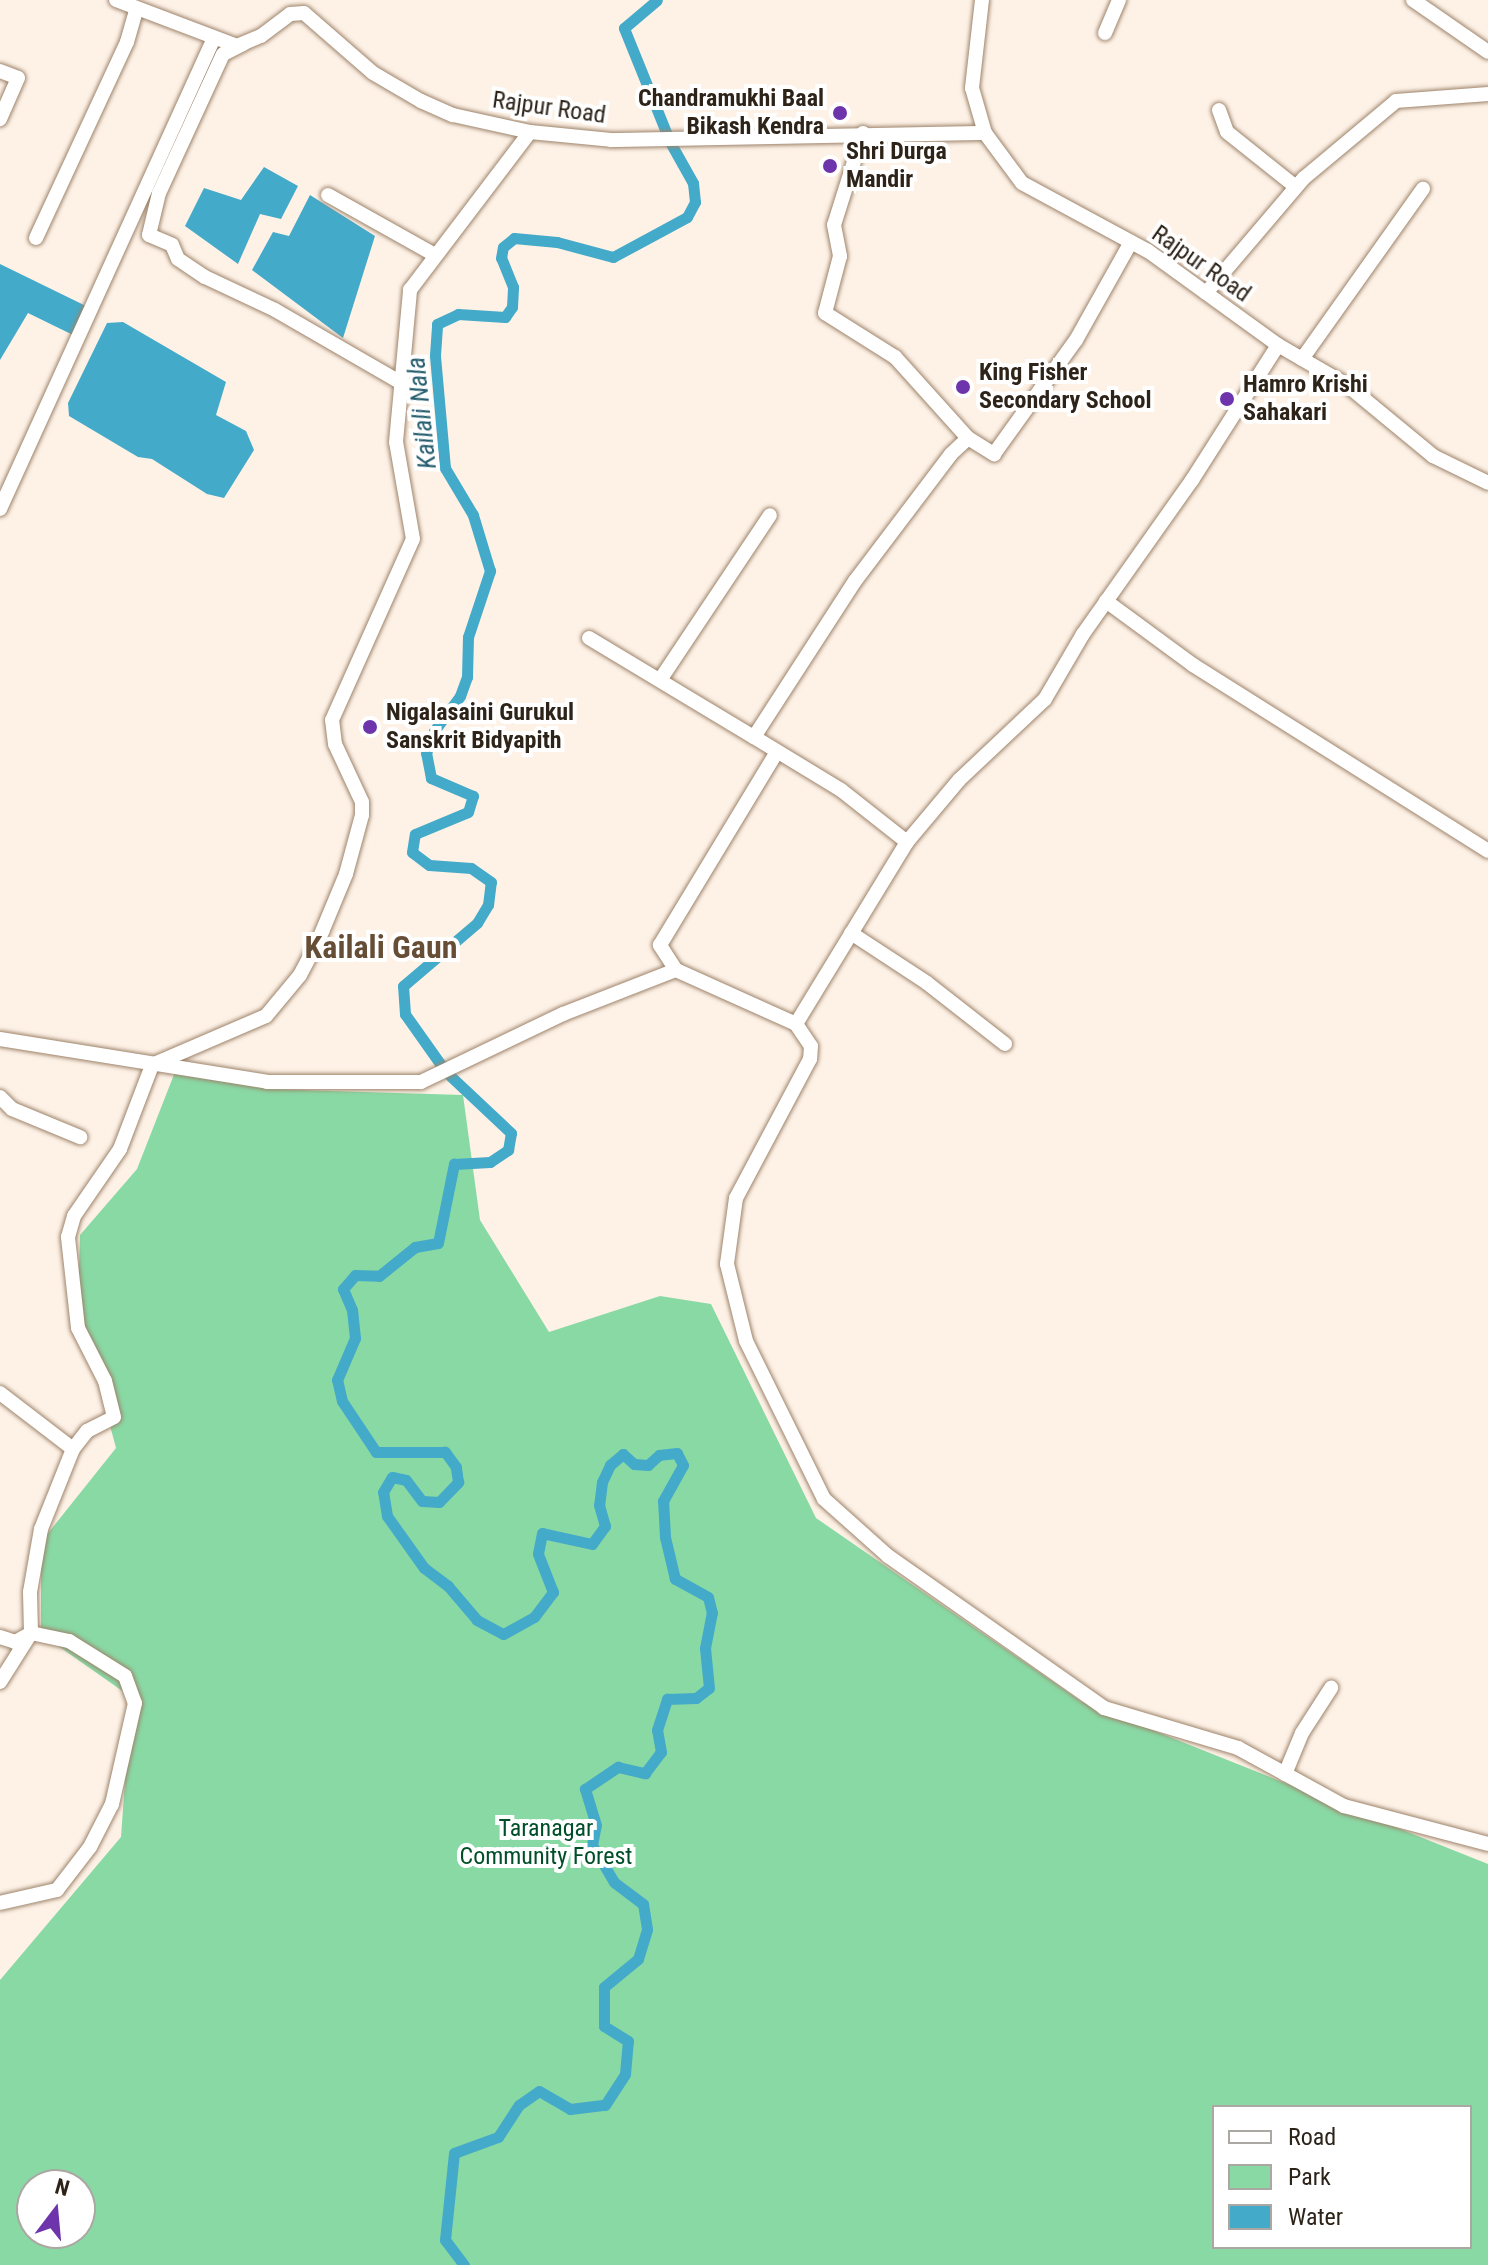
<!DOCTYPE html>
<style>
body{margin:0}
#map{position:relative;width:1488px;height:2265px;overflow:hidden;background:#fef2e7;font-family:"Roboto Condensed",sans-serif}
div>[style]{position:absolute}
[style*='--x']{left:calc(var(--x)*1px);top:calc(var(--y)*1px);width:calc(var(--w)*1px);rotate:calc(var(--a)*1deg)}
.green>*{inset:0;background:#89d9a5}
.water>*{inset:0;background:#44aac9}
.canal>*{height:11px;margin:-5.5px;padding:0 5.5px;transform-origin:5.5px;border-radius:5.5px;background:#44aac9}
.roads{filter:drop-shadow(0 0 2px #9d836a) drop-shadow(0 0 2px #9d836a)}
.minor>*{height:14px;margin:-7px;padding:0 7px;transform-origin:7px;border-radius:7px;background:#fff}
.dots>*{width:22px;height:22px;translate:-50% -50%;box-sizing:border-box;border:4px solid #fff;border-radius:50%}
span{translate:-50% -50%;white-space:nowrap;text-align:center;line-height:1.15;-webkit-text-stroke:8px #fff;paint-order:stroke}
.poi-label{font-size:24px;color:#2d2319;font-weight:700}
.right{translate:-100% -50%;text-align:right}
.left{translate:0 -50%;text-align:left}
.street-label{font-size:24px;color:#2d2319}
.park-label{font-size:24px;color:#004f29}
.water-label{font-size:26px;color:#275e6f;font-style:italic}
.district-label{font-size:32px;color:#664e36;font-weight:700}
.legend{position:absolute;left:1212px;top:2105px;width:260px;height:144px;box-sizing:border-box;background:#fff;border:2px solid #aba7a3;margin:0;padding:10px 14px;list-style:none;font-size:24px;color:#2d2319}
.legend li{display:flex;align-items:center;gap:16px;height:40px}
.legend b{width:40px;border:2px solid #aba7a3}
.north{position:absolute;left:16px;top:2169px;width:80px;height:80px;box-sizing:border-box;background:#fff;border:2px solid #aba7a3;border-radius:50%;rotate:16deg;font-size:22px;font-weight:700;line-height:32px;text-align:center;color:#2d2319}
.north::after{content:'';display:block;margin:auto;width:28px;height:36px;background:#6e34ab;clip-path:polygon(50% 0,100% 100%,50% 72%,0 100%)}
</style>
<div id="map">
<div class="green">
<div style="clip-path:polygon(evenodd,175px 1072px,267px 1089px,463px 1095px,480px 1220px,549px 1332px,660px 1296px,711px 1304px,816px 1518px,1082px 1702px,1488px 1864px,1488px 2265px,0 2265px,0 1980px,121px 1837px,131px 1697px,41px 1634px,41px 1542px,116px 1448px,78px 1306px,80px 1235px,137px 1169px,175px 1072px,1214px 2107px,1470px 2107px,1470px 2247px,1214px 2247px,1214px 2107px,175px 1072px,32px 2185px,80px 2185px,80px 2233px,32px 2233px,32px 2185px)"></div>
</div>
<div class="water">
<div style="clip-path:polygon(264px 167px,298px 186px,281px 219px,260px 214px,238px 264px,185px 226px,204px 188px,241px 200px)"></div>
<div style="clip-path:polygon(310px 195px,375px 236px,343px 338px,252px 270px,273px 232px,289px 236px)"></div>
<div style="clip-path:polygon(0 264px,86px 306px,73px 335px,28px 313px,0 360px)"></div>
<div style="clip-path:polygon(123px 322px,226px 382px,216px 415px,246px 431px,254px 450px,224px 498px,207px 494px,152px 459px,138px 457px,69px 416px,68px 403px,107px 323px)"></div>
</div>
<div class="canal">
<div style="--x:464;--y:2265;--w:31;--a:-127"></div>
<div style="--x:445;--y:2240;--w:87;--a:-84.1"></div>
<div style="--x:454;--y:2153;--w:47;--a:-20"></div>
<div style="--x:498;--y:2137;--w:38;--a:-57"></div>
<div style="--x:519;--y:2105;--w:24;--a:-35"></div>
<div style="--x:539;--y:2091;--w:36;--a:30"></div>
<div style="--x:570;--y:2109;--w:35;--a:-7"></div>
<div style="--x:605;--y:2105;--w:37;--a:-57"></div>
<div style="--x:625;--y:2074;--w:33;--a:-85"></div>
<div style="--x:628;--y:2041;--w:28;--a:-148"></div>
<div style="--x:604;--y:2026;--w:39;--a:-90"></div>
<div style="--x:604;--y:1987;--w:44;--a:-39.5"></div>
<div style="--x:638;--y:1959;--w:31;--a:-73"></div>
<div style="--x:647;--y:1929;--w:25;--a:-99"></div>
<div style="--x:643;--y:1904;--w:36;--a:-143"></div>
<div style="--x:614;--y:1882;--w:43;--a:-120.7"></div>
<div style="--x:592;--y:1845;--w:20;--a:-79"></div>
<div style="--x:596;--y:1825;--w:38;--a:-107"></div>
<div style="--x:585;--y:1789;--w:40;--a:-34"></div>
<div style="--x:618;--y:1767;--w:28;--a:13"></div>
<div style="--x:645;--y:1773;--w:26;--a:-53"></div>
<div style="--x:661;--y:1752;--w:22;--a:-100"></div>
<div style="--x:657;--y:1730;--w:33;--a:-72"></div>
<div style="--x:667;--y:1699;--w:29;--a:-2"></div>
<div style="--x:696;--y:1698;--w:16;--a:-38"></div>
<div style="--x:709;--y:1688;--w:40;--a:-95.7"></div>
<div style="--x:705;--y:1648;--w:36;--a:-79"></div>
<div style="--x:712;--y:1613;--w:16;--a:-104"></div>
<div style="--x:708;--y:1597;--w:38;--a:-151"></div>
<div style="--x:675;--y:1579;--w:43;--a:-103.4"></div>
<div style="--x:665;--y:1537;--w:36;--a:-93"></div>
<div style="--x:663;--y:1501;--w:41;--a:-60.9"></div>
<div style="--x:683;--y:1465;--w:13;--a:-117"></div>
<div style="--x:677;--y:1453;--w:18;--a:174"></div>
<div style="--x:659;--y:1455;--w:15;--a:138"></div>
<div style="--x:648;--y:1465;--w:14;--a:-176"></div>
<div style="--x:634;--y:1464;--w:15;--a:-138"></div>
<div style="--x:623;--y:1454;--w:17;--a:140"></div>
<div style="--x:610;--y:1465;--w:19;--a:115"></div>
<div style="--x:602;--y:1482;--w:23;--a:97"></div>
<div style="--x:599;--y:1505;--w:22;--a:74"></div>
<div style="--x:605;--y:1526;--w:22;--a:126"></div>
<div style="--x:592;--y:1544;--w:51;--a:-167.6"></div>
<div style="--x:542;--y:1533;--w:21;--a:101"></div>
<div style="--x:538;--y:1554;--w:41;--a:68.5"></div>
<div style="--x:553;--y:1592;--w:31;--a:127"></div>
<div style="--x:534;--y:1617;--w:35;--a:151"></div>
<div style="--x:503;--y:1634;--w:30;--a:-152"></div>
<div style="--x:477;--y:1620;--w:45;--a:-130.5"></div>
<div style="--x:448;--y:1586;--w:30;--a:-143"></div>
<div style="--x:424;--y:1568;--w:64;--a:-125.4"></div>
<div style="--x:387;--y:1516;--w:24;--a:-99"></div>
<div style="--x:383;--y:1492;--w:17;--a:-59"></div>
<div style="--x:392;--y:1477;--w:14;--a:12"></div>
<div style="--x:406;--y:1480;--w:26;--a:53"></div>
<div style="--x:422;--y:1501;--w:17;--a:3"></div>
<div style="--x:439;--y:1502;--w:28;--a:-46"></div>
<div style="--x:458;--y:1482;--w:15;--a:-98"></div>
<div style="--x:456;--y:1467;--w:19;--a:-126"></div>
<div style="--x:445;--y:1452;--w:69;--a:180"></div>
<div style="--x:376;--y:1452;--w:61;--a:-123.7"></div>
<div style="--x:342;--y:1401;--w:22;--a:-103"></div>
<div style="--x:337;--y:1380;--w:46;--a:-66.8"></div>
<div style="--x:355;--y:1338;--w:28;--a:-96"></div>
<div style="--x:352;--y:1310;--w:23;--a:-113"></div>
<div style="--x:343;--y:1289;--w:18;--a:-49"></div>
<div style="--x:355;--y:1275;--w:24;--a:2"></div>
<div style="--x:379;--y:1276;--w:46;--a:-38.9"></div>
<div style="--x:415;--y:1247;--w:23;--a:-10"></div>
<div style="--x:438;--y:1243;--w:81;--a:-78.6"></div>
<div style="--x:454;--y:1164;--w:36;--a:-3"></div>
<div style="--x:490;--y:1162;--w:22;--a:-34"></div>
<div style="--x:508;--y:1150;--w:17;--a:-80"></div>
<div style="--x:511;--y:1133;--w:89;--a:-136.8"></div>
<div style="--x:446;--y:1072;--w:71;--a:-125.3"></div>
<div style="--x:405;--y:1014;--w:28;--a:-94"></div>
<div style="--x:403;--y:986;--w:97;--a:-40.4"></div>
<div style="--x:477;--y:923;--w:21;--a:-59"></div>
<div style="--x:488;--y:905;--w:23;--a:-83"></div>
<div style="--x:491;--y:882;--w:24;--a:-145"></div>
<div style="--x:471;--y:868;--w:42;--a:-175.9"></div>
<div style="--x:429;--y:865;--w:21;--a:-143"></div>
<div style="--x:412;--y:852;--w:18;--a:-81"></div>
<div style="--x:415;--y:834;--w:57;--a:-22.5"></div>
<div style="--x:468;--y:812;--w:17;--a:-73"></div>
<div style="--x:473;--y:796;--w:46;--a:-156.8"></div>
<div style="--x:431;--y:778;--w:25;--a:-101"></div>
<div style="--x:426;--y:753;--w:23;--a:-70"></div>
<div style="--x:434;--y:731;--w:44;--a:-53.4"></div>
<div style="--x:460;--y:696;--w:20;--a:-70"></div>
<div style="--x:467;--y:677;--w:40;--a:-88.6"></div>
<div style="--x:468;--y:637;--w:70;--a:-71.6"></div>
<div style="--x:490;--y:571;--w:59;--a:-106.9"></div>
<div style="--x:473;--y:515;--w:55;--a:-120.8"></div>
<div style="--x:445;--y:468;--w:113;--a:-95.1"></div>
<div style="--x:435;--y:355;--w:31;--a:-86"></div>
<div style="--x:437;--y:324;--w:23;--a:-25"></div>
<div style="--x:458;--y:314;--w:47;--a:3.7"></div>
<div style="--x:505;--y:317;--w:12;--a:-55"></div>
<div style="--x:512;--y:307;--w:20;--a:-87"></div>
<div style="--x:513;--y:287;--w:31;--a:-112"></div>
<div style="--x:501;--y:258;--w:11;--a:-80"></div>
<div style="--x:503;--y:247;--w:14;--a:-39"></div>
<div style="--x:514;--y:238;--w:43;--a:5.3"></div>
<div style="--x:557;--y:242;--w:58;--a:15"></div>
<div style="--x:613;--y:257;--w:84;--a:-28.4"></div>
<div style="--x:687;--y:217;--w:17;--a:-62"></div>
<div style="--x:695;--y:202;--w:19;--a:-96"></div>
<div style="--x:693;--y:183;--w:47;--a:-119.3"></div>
<div style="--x:670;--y:142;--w:123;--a:-112"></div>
<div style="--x:624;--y:28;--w:43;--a:-40.3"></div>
</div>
<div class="roads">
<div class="minor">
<div style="--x:116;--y:0;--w:129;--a:20.8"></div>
<div style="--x:237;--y:46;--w:26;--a:-23"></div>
<div style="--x:261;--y:36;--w:36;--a:-37"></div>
<div style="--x:290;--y:14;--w:14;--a:-4"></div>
<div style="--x:304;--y:13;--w:91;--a:41"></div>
<div style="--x:373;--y:73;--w:56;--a:30.3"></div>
<div style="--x:421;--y:101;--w:35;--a:24"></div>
<div style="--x:453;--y:115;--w:79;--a:12.4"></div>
<div style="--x:530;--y:132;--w:81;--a:5.6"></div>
<div style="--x:611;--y:140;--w:374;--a:-1.1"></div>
<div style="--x:985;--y:133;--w:62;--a:53.5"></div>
<div style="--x:1022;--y:183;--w:143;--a:28.4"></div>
<div style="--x:1148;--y:251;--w:160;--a:35.9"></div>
<div style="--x:1278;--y:345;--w:80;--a:30.1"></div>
<div style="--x:1347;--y:385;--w:112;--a:39.5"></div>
<div style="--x:1433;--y:456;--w:61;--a:26.1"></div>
<div style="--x:982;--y:0;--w:89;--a:96.5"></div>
<div style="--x:972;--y:88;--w:47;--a:73.9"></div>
<div style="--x:1413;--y:0;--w:91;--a:34.7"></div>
<div style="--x:1105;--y:33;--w:36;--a:-67"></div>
<div style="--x:243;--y:44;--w:22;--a:153"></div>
<div style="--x:223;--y:54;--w:153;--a:114.7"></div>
<div style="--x:159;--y:193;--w:43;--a:103.4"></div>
<div style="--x:149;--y:235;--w:25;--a:23"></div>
<div style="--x:172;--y:245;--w:15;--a:67"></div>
<div style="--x:178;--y:259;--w:32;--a:34"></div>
<div style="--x:205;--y:277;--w:77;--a:25.2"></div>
<div style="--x:275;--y:310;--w:150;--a:30"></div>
<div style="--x:0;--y:71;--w:19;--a:21"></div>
<div style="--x:18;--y:78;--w:45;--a:113.7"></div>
<div style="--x:1219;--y:110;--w:23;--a:70"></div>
<div style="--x:1227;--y:132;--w:88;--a:38.6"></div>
<div style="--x:863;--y:133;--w:96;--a:107.5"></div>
<div style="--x:834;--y:225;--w:32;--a:79"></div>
<div style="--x:840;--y:256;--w:59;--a:104.7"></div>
<div style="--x:825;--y:313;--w:83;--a:32.2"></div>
<div style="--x:895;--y:357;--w:109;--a:48"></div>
<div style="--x:328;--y:195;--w:120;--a:29.3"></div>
<div style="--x:36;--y:238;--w:216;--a:-65.1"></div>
<div style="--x:127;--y:42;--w:35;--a:-74"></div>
<div style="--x:1206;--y:293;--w:151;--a:-49.6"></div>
<div style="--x:1304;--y:178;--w:120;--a:-39.9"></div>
<div style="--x:1396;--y:101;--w:92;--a:-4.4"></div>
<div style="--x:1302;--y:359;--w:209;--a:-54.6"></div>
<div style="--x:0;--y:509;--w:517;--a:-65.57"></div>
<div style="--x:1106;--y:601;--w:108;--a:36.3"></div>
<div style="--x:1193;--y:665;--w:349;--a:32.2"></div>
<div style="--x:589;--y:638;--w:192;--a:31"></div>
<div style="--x:660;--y:680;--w:198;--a:-56.3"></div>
<div style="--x:907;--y:842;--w:84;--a:-141.8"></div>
<div style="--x:841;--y:790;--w:102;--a:-148.7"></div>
<div style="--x:754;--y:737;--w:186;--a:-57.1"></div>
<div style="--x:855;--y:581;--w:159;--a:-52.9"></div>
<div style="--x:951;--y:454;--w:23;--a:-43"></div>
<div style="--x:968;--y:438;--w:31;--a:32"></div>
<div style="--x:994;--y:454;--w:140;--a:-54.3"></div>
<div style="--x:1076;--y:340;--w:112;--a:-60.7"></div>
<div style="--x:851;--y:933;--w:91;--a:33.3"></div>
<div style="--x:927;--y:983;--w:99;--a:38"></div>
<div style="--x:676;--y:970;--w:30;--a:-123"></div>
<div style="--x:660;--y:945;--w:226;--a:-58.8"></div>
<div style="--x:796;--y:1024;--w:213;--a:-58.6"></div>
<div style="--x:907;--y:842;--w:81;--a:-50"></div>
<div style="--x:959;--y:780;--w:118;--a:-43.3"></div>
<div style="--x:1045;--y:699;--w:75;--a:-59.7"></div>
<div style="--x:1083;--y:634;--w:189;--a:-54.7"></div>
<div style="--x:1192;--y:480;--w:160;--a:-57.5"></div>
<div style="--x:0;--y:1039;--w:270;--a:9.1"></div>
<div style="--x:267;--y:1082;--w:154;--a:0"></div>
<div style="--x:421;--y:1082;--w:157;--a:-25.6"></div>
<div style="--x:563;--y:1014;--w:121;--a:-21.3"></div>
<div style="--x:676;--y:970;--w:132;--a:24.2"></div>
<div style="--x:796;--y:1024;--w:27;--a:56"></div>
<div style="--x:811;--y:1046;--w:13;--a:94"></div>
<div style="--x:810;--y:1059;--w:157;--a:118"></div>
<div style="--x:736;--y:1198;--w:67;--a:97.8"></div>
<div style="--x:727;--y:1264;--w:79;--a:76.1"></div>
<div style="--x:746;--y:1341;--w:176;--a:63.7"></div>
<div style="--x:824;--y:1499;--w:86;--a:41.7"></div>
<div style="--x:888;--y:1556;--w:264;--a:35.1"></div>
<div style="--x:1104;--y:1708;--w:140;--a:16.6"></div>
<div style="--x:1238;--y:1748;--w:121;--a:28.7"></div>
<div style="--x:1344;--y:1806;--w:149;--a:14.8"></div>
<div style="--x:0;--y:1097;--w:17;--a:45"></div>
<div style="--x:12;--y:1109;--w:74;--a:22.4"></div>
<div style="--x:0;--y:1393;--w:92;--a:37.5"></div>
<div style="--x:0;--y:1637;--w:16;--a:18"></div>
<div style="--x:15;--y:1642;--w:18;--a:-29"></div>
<div style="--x:31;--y:1633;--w:39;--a:12"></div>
<div style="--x:69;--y:1641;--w:66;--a:32"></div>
<div style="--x:125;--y:1676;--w:29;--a:70"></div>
<div style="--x:135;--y:1703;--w:104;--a:102.8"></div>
<div style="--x:112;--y:1804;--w:48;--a:117.1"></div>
<div style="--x:90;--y:1847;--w:54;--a:127.5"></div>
<div style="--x:57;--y:1890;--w:58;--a:167.2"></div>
<div style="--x:0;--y:1682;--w:58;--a:-57.7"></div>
<div style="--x:31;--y:1633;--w:41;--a:-91.4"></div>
<div style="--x:30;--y:1592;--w:64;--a:-80.1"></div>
<div style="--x:41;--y:1529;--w:86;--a:-68.2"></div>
<div style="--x:73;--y:1449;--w:23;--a:-52"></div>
<div style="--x:87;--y:1431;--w:30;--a:-27"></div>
<div style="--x:114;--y:1417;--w:37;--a:-104"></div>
<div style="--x:105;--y:1381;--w:59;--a:-117"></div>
<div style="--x:78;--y:1328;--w:92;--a:-96.3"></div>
<div style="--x:68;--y:1237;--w:22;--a:-74"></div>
<div style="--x:74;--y:1216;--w:81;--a:-55.5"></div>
<div style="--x:120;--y:1149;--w:90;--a:-69.1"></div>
<div style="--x:152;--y:1065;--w:124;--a:-23.3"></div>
<div style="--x:266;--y:1016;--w:53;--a:-50.3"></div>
<div style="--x:300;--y:975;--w:41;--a:-62.2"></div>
<div style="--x:319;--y:939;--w:70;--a:-67.4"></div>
<div style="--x:346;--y:874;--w:61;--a:-74.8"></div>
<div style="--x:362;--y:815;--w:13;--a:-90"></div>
<div style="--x:362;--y:802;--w:64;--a:-115"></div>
<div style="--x:335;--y:744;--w:24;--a:-97"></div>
<div style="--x:332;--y:720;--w:198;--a:-65.9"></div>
<div style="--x:413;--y:539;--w:98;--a:-99.9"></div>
<div style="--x:396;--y:442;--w:153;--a:-84.7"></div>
<div style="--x:410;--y:290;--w:198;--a:-52.8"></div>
<div style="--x:1285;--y:1774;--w:44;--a:-67.5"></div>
<div style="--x:1302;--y:1733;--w:54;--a:-57.2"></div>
</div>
</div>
<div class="dots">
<div style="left:840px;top:113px;background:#6e34ab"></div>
<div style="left:830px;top:166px;background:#6e34ab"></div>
<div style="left:963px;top:387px;background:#6e34ab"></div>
<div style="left:1227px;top:399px;background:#6e34ab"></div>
<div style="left:370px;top:727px;background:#6e34ab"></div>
</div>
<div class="poi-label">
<span class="right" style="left:824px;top:113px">Chandramukhi Baal<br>Bikash Kendra</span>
<span class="left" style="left:846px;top:166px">Shri Durga<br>Mandir</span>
<span class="left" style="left:979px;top:387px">King Fisher<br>Secondary School</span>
<span class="left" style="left:1243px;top:399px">Hamro Krishi<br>Sahakari</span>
<span class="left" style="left:386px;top:727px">Nigalasaini Gurukul<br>Sanskrit Bidyapith</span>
</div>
<div class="street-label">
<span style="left:549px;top:108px;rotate:8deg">Rajpur Road</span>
<span style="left:1201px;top:264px;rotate:35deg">Rajpur Road</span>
</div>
<div class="park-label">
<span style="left:546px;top:1843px">Taranagar<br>Community Forest</span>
</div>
<div class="water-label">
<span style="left:422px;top:413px;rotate:-96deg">Kailali Nala</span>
</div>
<div class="district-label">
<span style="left:381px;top:947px">Kailali Gaun</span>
</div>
<ul class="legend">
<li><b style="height:10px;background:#fff"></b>Road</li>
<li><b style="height:22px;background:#89d9a5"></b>Park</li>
<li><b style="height:22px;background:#44aac9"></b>Water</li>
</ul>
<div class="north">N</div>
</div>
